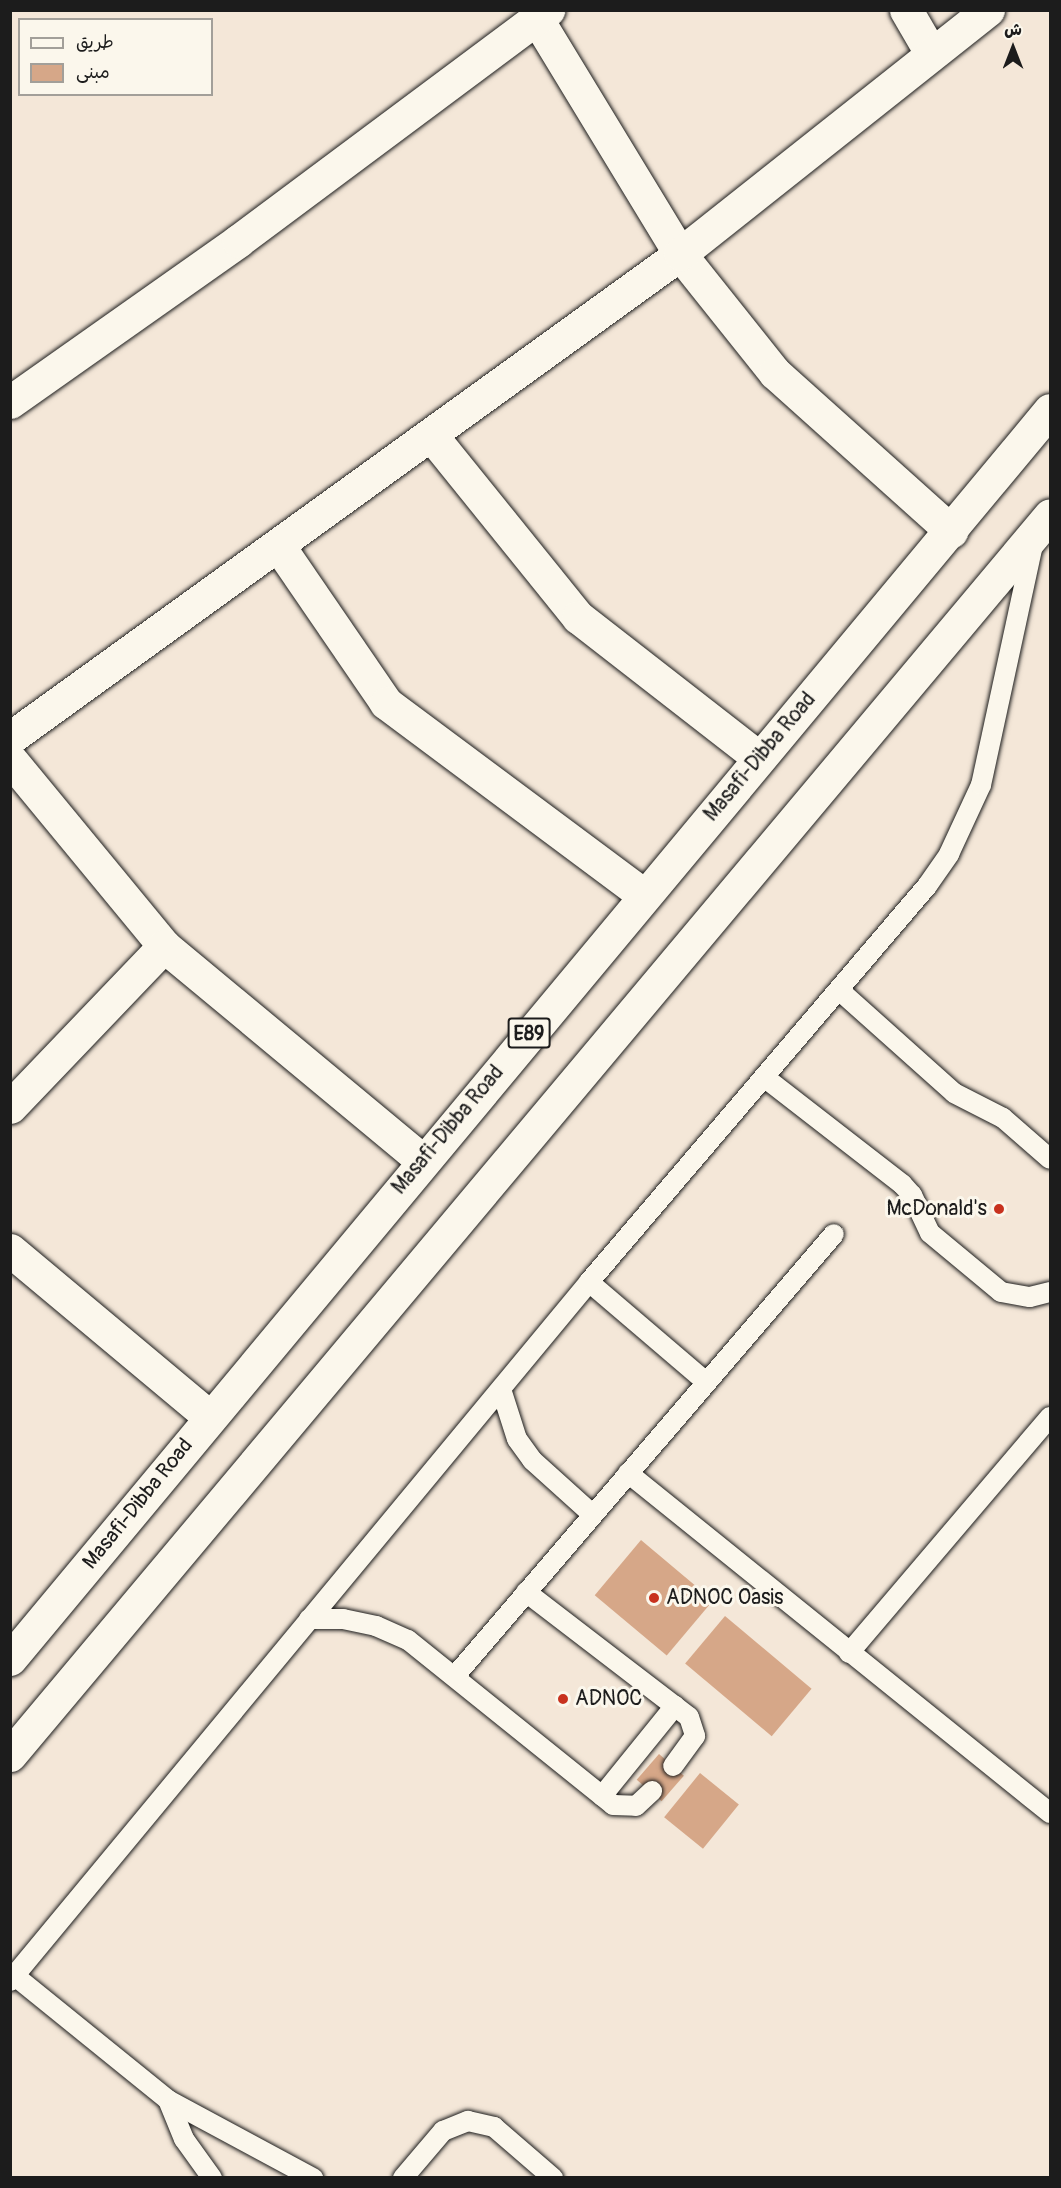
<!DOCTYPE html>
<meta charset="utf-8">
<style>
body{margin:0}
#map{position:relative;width:1061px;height:2188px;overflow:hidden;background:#f4e7d8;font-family:Pangolin,"Playpen Sans Arabic",sans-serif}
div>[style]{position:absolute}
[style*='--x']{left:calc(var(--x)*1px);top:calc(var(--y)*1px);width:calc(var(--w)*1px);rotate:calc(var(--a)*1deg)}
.building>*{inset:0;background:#d6a788;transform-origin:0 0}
.roads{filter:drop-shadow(0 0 2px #1c1c1c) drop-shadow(0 0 2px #1c1c1c)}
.lane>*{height:20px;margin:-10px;padding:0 10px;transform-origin:10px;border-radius:10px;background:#fbf7ec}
.street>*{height:33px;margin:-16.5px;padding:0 16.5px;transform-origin:16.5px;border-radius:16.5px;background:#fbf7ec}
.highway>*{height:33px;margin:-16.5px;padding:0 16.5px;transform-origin:16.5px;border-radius:16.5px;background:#fbf7ec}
.dots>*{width:16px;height:16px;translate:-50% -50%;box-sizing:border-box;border:3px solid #fbf7ec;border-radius:50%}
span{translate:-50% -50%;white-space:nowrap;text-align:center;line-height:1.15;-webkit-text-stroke:6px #fbf7ec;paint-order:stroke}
.shield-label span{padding:2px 4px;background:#fbf7ec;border:2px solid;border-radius:4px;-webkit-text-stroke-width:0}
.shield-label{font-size:20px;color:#1c1c1c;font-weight:700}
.street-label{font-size:21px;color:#1c1c1c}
.poi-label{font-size:21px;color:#1c1c1c}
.right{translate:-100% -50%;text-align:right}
.left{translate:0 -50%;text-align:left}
.frame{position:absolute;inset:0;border:12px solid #1c1c1c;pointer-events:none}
.legend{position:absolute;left:18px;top:18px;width:195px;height:78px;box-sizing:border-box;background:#fbf7ec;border:2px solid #a29f99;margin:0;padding:8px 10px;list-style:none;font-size:18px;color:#1c1c1c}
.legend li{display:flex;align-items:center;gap:12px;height:30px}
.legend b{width:30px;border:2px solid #a29f99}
.north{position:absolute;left:983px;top:18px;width:60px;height:60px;-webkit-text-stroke:4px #fbf7ec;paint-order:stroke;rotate:0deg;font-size:16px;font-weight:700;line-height:24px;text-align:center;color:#1c1c1c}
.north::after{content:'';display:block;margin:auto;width:21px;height:27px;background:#1c1c1c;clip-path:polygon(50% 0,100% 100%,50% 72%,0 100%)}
</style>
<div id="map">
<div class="building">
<div style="left:641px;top:1540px;width:94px;height:72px;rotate:40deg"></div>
<div style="left:725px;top:1616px;width:113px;height:62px;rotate:40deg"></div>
<div style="left:659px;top:1754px;width:33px;height:34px;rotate:41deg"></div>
<div style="left:700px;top:1773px;width:50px;height:57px;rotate:39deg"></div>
</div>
<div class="roads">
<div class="lane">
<div style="--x:839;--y:990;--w:154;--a:41.8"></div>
<div style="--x:954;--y:1093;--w:55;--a:27"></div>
<div style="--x:1003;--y:1118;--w:62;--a:41.1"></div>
<div style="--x:764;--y:1077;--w:175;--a:37.8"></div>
<div style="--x:902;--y:1184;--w:15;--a:48"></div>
<div style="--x:912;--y:1195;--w:42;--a:64.7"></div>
<div style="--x:930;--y:1233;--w:92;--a:39.7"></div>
<div style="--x:1001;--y:1292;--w:29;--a:10"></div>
<div style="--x:1030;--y:1297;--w:21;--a:-14"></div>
<div style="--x:589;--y:1282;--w:154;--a:40.5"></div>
<div style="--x:501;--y:1389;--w:52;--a:72.3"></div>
<div style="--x:517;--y:1439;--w:26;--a:54"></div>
<div style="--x:532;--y:1460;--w:81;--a:42"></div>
<div style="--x:628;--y:1473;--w:542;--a:38.86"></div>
<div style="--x:526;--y:1592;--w:205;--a:37.5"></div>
<div style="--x:689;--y:1717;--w:20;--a:72"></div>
<div style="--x:695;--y:1736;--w:37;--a:126"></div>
<div style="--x:309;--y:1619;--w:34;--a:0"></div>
<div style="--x:343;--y:1619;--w:34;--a:12"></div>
<div style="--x:376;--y:1626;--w:35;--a:24"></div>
<div style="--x:408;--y:1640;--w:263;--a:38.8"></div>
<div style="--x:613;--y:1805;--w:23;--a:2"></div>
<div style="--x:636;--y:1806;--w:22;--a:-43"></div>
<div style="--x:849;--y:1653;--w:310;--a:-49.6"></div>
<div style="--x:455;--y:1676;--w:582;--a:-49.39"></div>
<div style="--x:602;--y:1796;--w:116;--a:-51"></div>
<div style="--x:15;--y:1976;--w:197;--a:39"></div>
<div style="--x:168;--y:2100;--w:165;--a:28.3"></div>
<div style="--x:10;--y:1981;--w:908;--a:-50.36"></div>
<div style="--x:589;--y:1282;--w:521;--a:-49.52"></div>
<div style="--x:927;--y:886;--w:39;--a:-55"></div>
<div style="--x:949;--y:854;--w:76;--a:-65.1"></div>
<div style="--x:981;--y:785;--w:246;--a:-77.8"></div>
<div style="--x:168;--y:2100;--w:42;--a:67.7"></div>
<div style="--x:184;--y:2139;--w:48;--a:54.3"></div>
<div style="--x:403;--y:2178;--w:62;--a:-49.6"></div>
<div style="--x:443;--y:2131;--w:27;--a:-22"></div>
<div style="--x:468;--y:2121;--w:27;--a:13"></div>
<div style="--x:494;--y:2127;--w:78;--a:40.8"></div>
</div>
<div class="street">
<div style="--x:538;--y:10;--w:9;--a:96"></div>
<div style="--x:537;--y:19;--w:275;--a:58.7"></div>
<div style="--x:680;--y:254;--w:152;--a:51.4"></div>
<div style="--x:775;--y:373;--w:237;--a:41.9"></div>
<div style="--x:906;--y:10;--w:50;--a:59.8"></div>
<div style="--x:10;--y:402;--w:279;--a:-35.2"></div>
<div style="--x:238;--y:241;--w:387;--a:-36.7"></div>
<div style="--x:431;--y:435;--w:234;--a:51.1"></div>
<div style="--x:578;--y:617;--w:229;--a:37.9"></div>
<div style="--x:278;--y:545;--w:191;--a:55.6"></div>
<div style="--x:386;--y:703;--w:322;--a:36.7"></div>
<div style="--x:10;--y:738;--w:827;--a:-35.84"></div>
<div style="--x:680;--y:254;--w:393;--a:-38.4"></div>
<div style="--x:10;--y:759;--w:242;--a:50.5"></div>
<div style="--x:164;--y:946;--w:337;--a:39.7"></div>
<div style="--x:10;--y:1107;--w:223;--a:-46.3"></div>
<div style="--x:10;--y:1250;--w:261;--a:39.9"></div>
</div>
<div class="highway">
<div style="--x:10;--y:1659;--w:1625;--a:-50.22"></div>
<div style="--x:10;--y:1755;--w:1618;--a:-50.01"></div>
</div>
</div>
<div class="dots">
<div style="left:999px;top:1209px;background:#c8321e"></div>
<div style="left:654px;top:1598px;background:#c8321e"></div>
<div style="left:563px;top:1699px;background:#c8321e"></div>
</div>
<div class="shield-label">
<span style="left:529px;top:1033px">E89</span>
</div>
<div class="street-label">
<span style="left:760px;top:757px;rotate:-50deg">Masafi-Dibba Road</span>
<span style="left:448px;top:1130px;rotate:-50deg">Masafi-Dibba Road</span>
<span style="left:138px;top:1504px;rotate:-51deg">Masafi-Dibba Road</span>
</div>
<div class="poi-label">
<span class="right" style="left:987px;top:1209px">McDonald's</span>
<span class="left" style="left:666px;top:1598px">ADNOC Oasis</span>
<span class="left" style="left:575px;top:1699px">ADNOC</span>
</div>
<div class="frame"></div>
<ul class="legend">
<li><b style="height:8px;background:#fbf7ec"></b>طريق</li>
<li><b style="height:16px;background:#d6a788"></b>مبنى</li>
</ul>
<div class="north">ش</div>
</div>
